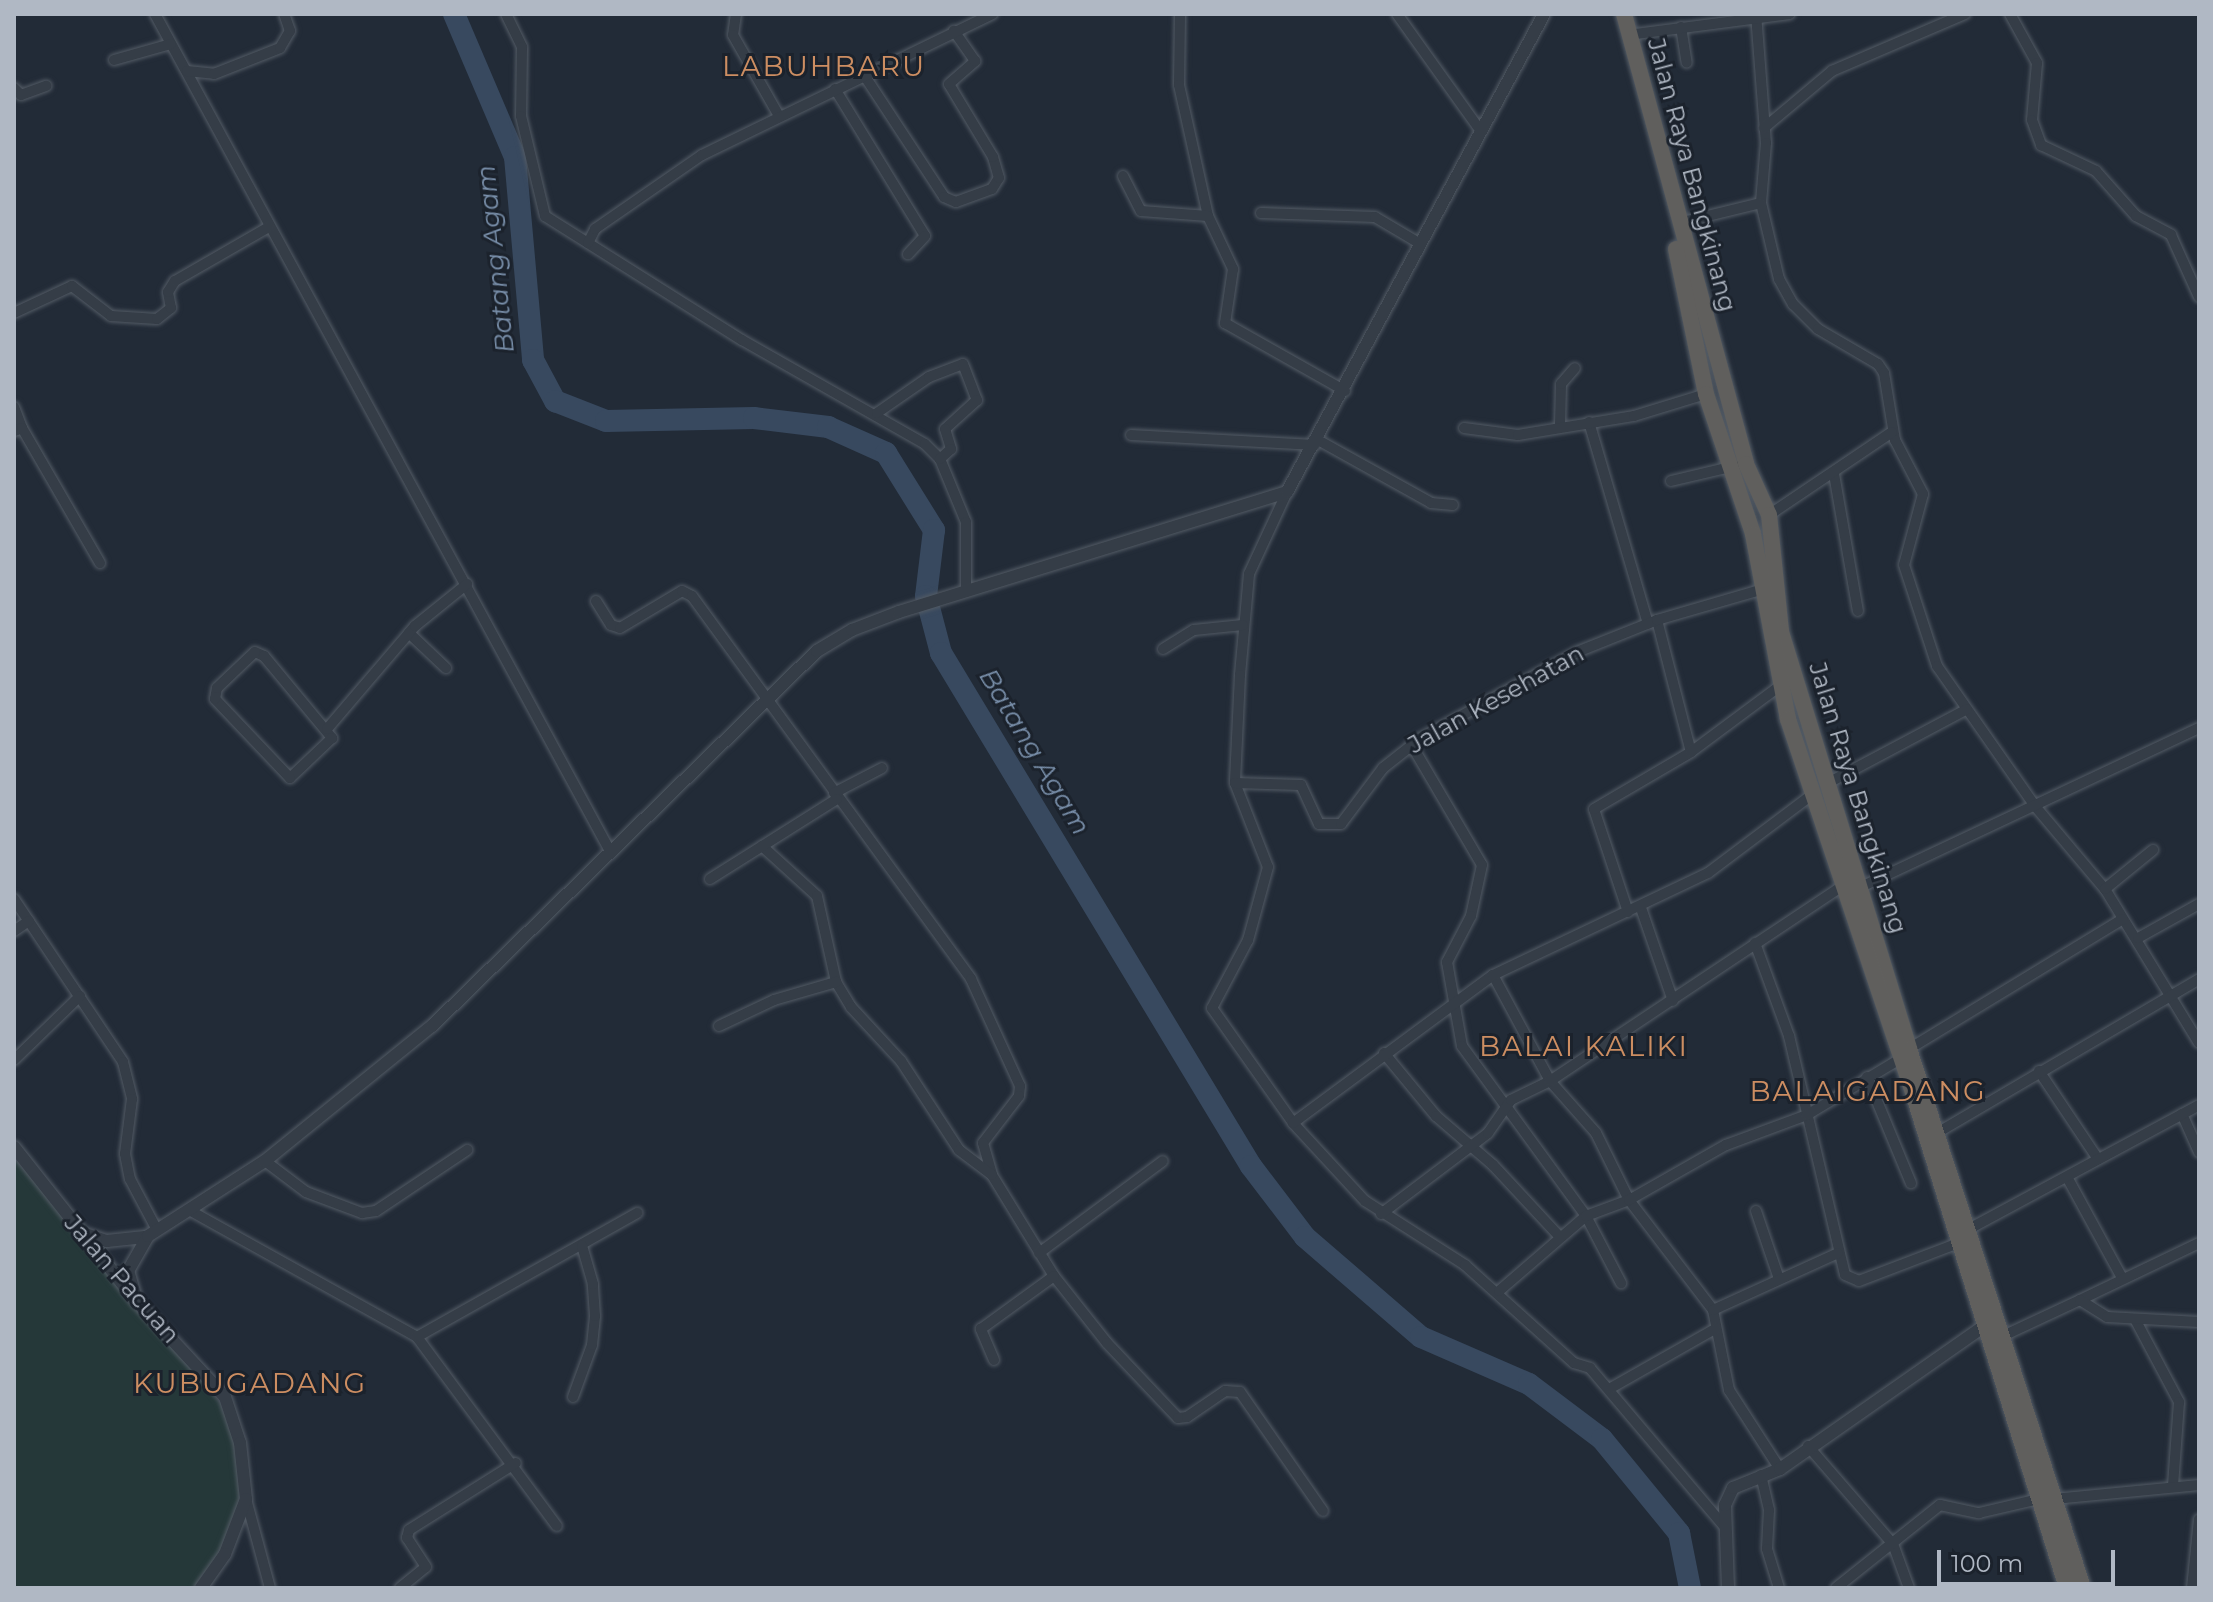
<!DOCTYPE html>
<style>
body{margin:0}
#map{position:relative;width:2213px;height:1602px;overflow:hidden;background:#222b37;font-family:Montserrat,sans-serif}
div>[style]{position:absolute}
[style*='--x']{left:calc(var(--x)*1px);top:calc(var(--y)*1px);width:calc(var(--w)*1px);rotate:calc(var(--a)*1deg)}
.green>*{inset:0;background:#253839}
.river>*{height:22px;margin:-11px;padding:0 11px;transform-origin:11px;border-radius:11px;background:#38495f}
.roads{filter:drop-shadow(0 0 2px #535b65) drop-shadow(0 0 2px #535b65)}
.minor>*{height:10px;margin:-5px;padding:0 5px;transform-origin:5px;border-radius:5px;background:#353d47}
.tertiary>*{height:12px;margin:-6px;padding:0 6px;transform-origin:6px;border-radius:6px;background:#353d47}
.trunk>*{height:16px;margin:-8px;padding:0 8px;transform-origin:8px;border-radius:8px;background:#605f5d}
span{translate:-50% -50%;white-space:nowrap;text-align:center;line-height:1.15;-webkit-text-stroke:6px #1b222c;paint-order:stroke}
.street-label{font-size:24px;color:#b0b8c4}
.water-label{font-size:26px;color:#798faa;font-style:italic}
.quarter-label{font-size:28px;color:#cd8e62;letter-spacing:2px}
.frame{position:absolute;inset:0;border:16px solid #b0b8c4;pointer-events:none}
.scale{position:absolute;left:1937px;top:1550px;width:178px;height:36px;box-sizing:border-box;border:4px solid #b0b8c4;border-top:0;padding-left:10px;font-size:24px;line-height:28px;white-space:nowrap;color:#b0b8c4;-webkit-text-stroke:6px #1b222c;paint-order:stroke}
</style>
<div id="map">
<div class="green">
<div style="clip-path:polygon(14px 1158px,221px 1404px,235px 1443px,240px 1500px,220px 1553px,193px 1588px,14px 1588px)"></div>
</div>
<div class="river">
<div style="--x:454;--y:14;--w:155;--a:66.9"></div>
<div style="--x:515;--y:157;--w:204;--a:84.9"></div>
<div style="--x:533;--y:360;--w:47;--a:61.8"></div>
<div style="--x:555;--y:401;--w:55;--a:21.4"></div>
<div style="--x:606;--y:421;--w:148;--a:-1.2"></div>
<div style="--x:754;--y:418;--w:75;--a:6.9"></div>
<div style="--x:828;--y:427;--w:64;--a:24.1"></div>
<div style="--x:886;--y:453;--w:91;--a:58.1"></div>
<div style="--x:934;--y:530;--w:66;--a:96.9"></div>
<div style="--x:926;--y:596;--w:59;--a:75.3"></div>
<div style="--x:941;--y:653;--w:599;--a:58.86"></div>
<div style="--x:1251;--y:1166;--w:89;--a:52.7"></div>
<div style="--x:1305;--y:1237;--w:153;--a:40.8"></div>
<div style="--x:1421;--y:1337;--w:118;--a:23.5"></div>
<div style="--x:1529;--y:1384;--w:91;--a:37"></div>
<div style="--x:1602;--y:1439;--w:122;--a:50.7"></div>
<div style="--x:1679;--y:1533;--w:56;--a:78.7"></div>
</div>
<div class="roads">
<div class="minor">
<div style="--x:155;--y:14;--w:953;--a:61.47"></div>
<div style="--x:506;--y:14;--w:37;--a:64"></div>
<div style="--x:522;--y:47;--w:69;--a:90.8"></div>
<div style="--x:521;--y:116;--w:103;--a:76.5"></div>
<div style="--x:545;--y:216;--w:233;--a:32.2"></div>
<div style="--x:742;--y:340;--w:210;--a:29.6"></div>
<div style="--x:925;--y:444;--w:21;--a:45"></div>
<div style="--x:940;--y:459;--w:68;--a:67.6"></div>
<div style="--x:966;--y:522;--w:68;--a:90"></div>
<div style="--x:736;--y:14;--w:21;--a:98"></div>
<div style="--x:733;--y:35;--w:93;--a:60.4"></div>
<div style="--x:1180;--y:14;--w:71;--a:90.8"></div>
<div style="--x:1179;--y:85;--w:134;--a:77.5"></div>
<div style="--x:1208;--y:216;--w:59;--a:64.7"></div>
<div style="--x:1233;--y:269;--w:55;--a:98.4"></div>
<div style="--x:1225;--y:323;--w:138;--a:29.5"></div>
<div style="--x:1397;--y:14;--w:143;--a:54.4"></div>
<div style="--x:1756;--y:14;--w:129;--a:85.6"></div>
<div style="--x:1766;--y:143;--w:60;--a:94.8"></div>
<div style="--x:1761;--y:203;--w:78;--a:76.7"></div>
<div style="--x:1779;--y:279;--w:29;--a:61"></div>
<div style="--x:1793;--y:304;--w:35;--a:45"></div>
<div style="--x:1818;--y:329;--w:69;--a:30.3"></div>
<div style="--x:1878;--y:364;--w:11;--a:56"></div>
<div style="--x:1884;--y:373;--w:68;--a:80.7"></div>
<div style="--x:1895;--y:440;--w:61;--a:62.6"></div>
<div style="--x:1923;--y:494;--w:73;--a:105"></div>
<div style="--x:1904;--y:565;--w:106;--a:71.9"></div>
<div style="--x:1937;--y:666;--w:171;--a:55"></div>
<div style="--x:2035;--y:806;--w:109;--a:49.9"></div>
<div style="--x:2105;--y:889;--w:180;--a:58.6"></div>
<div style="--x:2010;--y:14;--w:56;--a:61.1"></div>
<div style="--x:2037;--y:63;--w:57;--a:95"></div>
<div style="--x:2032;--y:120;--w:27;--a:70"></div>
<div style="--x:2041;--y:145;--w:61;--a:25.3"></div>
<div style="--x:2096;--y:171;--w:60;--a:48.4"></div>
<div style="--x:2136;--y:216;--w:40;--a:28"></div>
<div style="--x:2171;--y:235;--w:68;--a:65.7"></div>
<div style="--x:1681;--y:27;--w:36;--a:81"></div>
<div style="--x:1628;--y:35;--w:163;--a:-7.4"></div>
<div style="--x:114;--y:60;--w:59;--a:-15.7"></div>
<div style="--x:187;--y:71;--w:27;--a:6"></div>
<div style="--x:214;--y:74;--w:71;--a:-21.5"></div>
<div style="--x:280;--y:48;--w:20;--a:-60"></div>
<div style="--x:290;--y:31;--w:18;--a:-109"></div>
<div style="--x:864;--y:75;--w:146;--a:56.7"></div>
<div style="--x:944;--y:197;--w:13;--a:23"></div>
<div style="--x:956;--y:202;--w:38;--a:-20"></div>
<div style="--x:992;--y:189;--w:13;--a:-58"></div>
<div style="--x:999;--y:178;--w:22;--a:-106"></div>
<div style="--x:993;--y:157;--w:85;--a:-121.1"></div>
<div style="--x:949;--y:84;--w:35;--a:-41"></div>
<div style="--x:975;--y:61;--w:37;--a:-125"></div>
<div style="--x:14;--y:88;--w:10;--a:45"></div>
<div style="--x:21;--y:95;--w:27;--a:-20"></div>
<div style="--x:835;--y:89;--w:172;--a:58.5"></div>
<div style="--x:925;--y:236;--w:25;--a:133"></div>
<div style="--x:1764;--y:128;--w:89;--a:-40"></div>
<div style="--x:1832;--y:71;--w:145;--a:-23.2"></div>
<div style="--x:1123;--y:176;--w:39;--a:63"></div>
<div style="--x:1141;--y:211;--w:67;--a:4.3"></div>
<div style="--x:1261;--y:213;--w:114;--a:2"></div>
<div style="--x:1375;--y:217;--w:51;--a:30.6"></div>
<div style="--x:1679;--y:223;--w:84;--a:-13.7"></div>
<div style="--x:588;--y:243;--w:16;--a:-63"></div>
<div style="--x:595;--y:229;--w:130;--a:-34.7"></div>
<div style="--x:702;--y:155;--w:323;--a:-25.9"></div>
<div style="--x:14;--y:313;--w:64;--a:-25"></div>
<div style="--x:72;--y:286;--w:49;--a:37.6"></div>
<div style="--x:111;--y:316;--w:46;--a:3.7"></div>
<div style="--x:157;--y:319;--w:18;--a:-38"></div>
<div style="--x:171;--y:308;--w:16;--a:-101"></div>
<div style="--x:168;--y:292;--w:13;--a:-58"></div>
<div style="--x:175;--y:281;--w:108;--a:-29.9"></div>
<div style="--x:14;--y:407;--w:22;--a:69"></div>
<div style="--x:22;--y:428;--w:9;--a:159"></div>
<div style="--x:877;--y:413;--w:63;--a:-34.7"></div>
<div style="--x:929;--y:377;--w:36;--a:-21"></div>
<div style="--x:963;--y:364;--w:39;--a:69"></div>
<div style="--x:977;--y:400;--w:43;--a:137.8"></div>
<div style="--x:945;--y:429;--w:21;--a:73"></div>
<div style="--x:951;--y:449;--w:15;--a:138"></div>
<div style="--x:1589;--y:422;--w:210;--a:73.7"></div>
<div style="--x:1560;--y:425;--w:41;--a:-88.6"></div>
<div style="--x:1561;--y:384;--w:21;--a:-49"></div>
<div style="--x:22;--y:428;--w:156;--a:60"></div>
<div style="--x:1464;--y:428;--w:54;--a:7.4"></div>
<div style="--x:1518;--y:435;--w:118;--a:-9.3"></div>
<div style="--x:1634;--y:416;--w:75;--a:-17"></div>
<div style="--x:1131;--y:435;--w:184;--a:3.1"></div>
<div style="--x:1318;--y:440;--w:129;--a:29.1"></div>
<div style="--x:1431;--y:503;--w:22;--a:5"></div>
<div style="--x:1834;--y:474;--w:139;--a:80.1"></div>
<div style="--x:1671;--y:481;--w:66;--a:-13.2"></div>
<div style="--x:1287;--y:492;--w:90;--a:114.9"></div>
<div style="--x:1249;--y:574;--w:101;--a:95.1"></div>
<div style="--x:1240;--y:675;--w:108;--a:92.7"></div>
<div style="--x:1235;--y:783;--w:90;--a:68.6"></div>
<div style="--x:1268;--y:867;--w:76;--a:105.3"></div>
<div style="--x:1248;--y:940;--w:77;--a:117.9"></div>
<div style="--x:1212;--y:1008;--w:141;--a:54.8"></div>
<div style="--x:1293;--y:1123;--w:106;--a:47.3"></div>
<div style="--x:1365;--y:1201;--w:119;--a:32.6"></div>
<div style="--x:1465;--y:1265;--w:147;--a:42"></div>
<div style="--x:1574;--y:1363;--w:17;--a:17"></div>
<div style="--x:1590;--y:1368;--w:206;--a:49.7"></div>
<div style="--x:1769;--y:515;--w:148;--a:-34"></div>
<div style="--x:596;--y:601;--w:28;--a:58"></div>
<div style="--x:611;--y:625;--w:9;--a:18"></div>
<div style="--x:620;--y:628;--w:72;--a:-30.8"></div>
<div style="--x:682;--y:591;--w:11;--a:27"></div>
<div style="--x:692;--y:596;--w:474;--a:53.9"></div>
<div style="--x:971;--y:979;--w:118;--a:65.4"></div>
<div style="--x:1020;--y:1086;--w:10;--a:96"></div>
<div style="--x:1019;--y:1096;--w:59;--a:127.5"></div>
<div style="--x:983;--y:1143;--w:33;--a:74"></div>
<div style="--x:992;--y:1175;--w:119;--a:58.5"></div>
<div style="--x:1054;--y:1276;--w:85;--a:51.7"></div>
<div style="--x:1107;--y:1343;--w:103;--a:46.6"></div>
<div style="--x:1178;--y:1418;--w:9;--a:-6"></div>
<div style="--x:1187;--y:1417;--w:46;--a:-34.4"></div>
<div style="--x:1225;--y:1391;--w:15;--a:4"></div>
<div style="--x:1240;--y:1392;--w:145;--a:55.1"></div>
<div style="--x:1657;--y:620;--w:136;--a:75.6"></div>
<div style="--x:409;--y:633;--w:51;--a:43.4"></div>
<div style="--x:1163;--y:649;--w:36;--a:-32"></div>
<div style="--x:1194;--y:630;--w:49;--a:-5.8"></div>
<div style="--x:255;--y:652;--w:10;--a:24"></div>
<div style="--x:264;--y:656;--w:107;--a:50.3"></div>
<div style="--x:332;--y:738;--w:58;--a:136.4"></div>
<div style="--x:290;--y:778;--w:109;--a:-133.5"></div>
<div style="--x:215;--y:699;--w:11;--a:-80"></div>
<div style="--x:217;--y:688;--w:52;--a:-43.5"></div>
<div style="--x:327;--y:729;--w:135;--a:-49.5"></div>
<div style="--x:415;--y:626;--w:67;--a:-38.9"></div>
<div style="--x:1411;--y:744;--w:140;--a:59.6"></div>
<div style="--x:1482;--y:865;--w:52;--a:102.2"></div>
<div style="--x:1471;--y:916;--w:52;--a:117.6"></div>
<div style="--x:1447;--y:962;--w:85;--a:79.9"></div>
<div style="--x:1462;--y:1046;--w:210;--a:53.9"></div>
<div style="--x:1586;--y:1216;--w:76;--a:62.4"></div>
<div style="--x:1235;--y:783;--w:66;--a:1.7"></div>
<div style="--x:1301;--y:785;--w:43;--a:65.2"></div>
<div style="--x:1319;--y:824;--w:22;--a:0"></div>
<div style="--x:1341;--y:824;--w:70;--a:-53.1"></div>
<div style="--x:1383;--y:768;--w:48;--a:-38.3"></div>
<div style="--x:1421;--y:738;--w:178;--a:-28.9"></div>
<div style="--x:1577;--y:652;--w:86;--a:-21.8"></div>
<div style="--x:1657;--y:620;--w:107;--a:-16.2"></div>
<div style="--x:1828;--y:783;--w:157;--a:-28"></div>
<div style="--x:834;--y:793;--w:54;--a:-27.5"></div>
<div style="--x:762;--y:846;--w:74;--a:42.3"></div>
<div style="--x:817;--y:896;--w:88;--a:77.5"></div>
<div style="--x:836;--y:982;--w:29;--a:59"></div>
<div style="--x:851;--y:1007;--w:74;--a:47.2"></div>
<div style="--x:901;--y:1061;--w:106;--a:56.9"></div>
<div style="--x:959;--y:1150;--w:41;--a:37.1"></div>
<div style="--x:710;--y:879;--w:150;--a:-32.2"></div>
<div style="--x:1861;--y:887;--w:374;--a:-25.2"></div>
<div style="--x:2105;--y:889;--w:62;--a:-39.1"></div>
<div style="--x:14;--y:899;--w:196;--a:56.2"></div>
<div style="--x:123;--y:1062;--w:38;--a:76"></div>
<div style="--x:132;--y:1099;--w:55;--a:97.3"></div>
<div style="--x:125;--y:1154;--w:25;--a:79"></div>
<div style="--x:130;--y:1179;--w:58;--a:62.1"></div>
<div style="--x:1641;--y:908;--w:98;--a:71"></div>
<div style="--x:1628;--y:912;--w:108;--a:-108.3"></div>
<div style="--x:1594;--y:809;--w:113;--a:-30.4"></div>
<div style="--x:1691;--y:752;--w:111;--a:-36.6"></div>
<div style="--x:14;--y:931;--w:18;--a:-34"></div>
<div style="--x:2138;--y:938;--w:70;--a:-29.1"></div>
<div style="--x:1755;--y:943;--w:99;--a:69.9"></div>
<div style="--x:1789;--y:1036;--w:245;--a:76.8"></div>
<div style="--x:1845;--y:1275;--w:15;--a:23"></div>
<div style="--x:1859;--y:1281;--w:109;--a:-20.9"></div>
<div style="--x:1493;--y:975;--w:120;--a:61.7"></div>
<div style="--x:1550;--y:1081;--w:69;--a:48.5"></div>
<div style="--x:1596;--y:1133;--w:75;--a:63.8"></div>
<div style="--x:1629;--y:1200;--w:138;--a:52.6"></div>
<div style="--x:1713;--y:1310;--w:82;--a:78.7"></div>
<div style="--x:1729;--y:1390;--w:94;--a:57.2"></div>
<div style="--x:719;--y:1026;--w:61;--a:-25.3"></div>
<div style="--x:774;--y:1000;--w:65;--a:-16.2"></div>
<div style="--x:1909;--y:1049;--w:250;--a:-31.3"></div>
<div style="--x:1384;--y:1053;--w:82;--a:50.5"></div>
<div style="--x:1436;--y:1116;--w:75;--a:40.7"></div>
<div style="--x:1493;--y:1165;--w:96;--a:47.1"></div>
<div style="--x:14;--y:1060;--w:92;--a:-44.1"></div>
<div style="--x:2039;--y:1071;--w:106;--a:56.2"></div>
<div style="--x:1867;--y:1077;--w:115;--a:67.5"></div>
<div style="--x:2182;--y:1114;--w:42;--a:65.9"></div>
<div style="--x:1293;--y:1123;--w:249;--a:-36.5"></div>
<div style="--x:1493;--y:975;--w:238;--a:-25.4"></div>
<div style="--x:1708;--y:873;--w:133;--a:-37"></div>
<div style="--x:1937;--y:1133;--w:304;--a:-30.4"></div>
<div style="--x:265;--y:1161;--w:51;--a:37.1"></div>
<div style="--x:306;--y:1192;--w:60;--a:20.6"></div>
<div style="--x:362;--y:1213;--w:14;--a:-8"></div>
<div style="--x:376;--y:1211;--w:110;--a:-33.8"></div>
<div style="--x:2067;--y:1177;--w:115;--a:61.4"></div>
<div style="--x:189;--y:1210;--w:261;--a:29.1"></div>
<div style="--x:417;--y:1337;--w:235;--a:53.5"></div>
<div style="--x:1756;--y:1211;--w:72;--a:71.3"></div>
<div style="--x:1381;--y:1214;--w:134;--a:-37.1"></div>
<div style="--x:1488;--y:1133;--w:40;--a:-55.1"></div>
<div style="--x:1511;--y:1100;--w:43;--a:-26"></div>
<div style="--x:1550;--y:1081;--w:353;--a:-33.7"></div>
<div style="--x:1969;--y:1229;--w:261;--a:-28.3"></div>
<div style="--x:1039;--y:1253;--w:154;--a:-36.6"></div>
<div style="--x:1499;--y:1291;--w:115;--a:-40.8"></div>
<div style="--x:1586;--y:1216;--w:46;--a:-20.4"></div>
<div style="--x:1629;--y:1200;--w:112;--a:-29.6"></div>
<div style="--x:1726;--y:1145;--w:86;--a:-20.3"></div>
<div style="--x:1807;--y:1115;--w:106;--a:-31.1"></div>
<div style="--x:2080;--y:1300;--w:132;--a:-25.6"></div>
<div style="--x:1713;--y:1310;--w:137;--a:-24.5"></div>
<div style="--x:2136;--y:1321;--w:92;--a:62"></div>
<div style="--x:2179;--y:1402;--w:84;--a:94.1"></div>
<div style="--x:2003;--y:1336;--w:85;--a:-25.1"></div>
<div style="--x:2080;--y:1300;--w:32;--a:32"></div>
<div style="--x:2107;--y:1317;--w:92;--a:3.1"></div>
<div style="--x:417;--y:1337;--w:253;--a:-29.4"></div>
<div style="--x:994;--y:1360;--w:34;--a:-113"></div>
<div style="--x:981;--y:1329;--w:90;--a:-36"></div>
<div style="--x:1611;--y:1388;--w:120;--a:-29.6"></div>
<div style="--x:573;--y:1397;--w:55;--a:-69.9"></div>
<div style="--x:592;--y:1345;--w:29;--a:-84"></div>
<div style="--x:595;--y:1316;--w:32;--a:-94"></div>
<div style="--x:593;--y:1284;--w:40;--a:-106"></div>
<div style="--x:1808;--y:1446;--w:130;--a:49.1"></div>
<div style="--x:1893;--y:1544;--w:47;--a:70"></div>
<div style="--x:1761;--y:1475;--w:36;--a:77"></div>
<div style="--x:1769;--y:1510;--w:39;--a:93"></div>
<div style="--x:1767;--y:1549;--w:41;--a:72.9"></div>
<div style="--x:246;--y:1499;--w:92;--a:74.9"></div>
<div style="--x:2054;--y:1499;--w:146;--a:-5.5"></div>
<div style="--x:400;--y:1588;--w:33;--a:-39"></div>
<div style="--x:426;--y:1567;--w:35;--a:-123"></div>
<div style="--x:407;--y:1538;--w:8;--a:-76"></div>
<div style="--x:409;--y:1530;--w:126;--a:-32.1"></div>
<div style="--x:1836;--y:1588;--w:133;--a:-38.6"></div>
<div style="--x:1940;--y:1505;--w:40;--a:12"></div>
<div style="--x:1979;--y:1513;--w:62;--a:-13.1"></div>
<div style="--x:2192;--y:1588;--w:69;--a:-84.2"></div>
</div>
<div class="tertiary">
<div style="--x:14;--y:1147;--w:198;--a:51.6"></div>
<div style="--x:137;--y:1302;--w:129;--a:47.2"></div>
<div style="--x:225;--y:1397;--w:48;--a:71.9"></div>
<div style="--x:240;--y:1443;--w:56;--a:83.9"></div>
<div style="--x:246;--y:1499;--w:59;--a:110.9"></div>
<div style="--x:225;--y:1554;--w:42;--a:125.2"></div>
<div style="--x:85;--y:1234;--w:23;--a:18"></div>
<div style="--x:107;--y:1241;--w:38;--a:-6"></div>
<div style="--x:137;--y:1302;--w:32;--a:-106"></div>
<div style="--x:128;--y:1271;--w:40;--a:-60.3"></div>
<div style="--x:148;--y:1236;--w:139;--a:-32.7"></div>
<div style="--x:265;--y:1161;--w:215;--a:-39"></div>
<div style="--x:432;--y:1026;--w:537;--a:-44.25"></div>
<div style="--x:817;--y:651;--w:41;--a:-31"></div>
<div style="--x:852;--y:630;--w:50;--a:-21"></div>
<div style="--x:899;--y:612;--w:406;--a:-17.2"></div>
<div style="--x:1287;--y:492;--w:543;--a:-61.73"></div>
<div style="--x:1728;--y:1588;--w:83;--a:-92.1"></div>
<div style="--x:1725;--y:1505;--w:19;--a:-65"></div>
<div style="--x:1733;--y:1488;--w:51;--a:-22"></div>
<div style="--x:1780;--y:1469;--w:248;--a:-35"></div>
</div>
<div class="trunk">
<div style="--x:1624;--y:14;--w:466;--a:74.8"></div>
<div style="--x:1746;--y:464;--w:56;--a:65.7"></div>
<div style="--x:1769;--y:515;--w:118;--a:84.1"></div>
<div style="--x:1781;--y:632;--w:436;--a:72.9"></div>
<div style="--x:1909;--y:1049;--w:566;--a:72.11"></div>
<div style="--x:1676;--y:249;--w:148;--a:78.3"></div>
<div style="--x:1706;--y:394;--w:148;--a:71.4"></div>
<div style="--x:1753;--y:534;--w:188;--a:79.3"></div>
<div style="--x:1788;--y:719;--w:397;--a:71.5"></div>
<div style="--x:1914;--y:1096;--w:515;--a:72.73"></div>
</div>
</div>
<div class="street-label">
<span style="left:1692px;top:175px;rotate:75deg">Jalan Raya Bangkinang</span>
<span style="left:1496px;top:699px;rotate:-29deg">Jalan Kesehatan</span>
<span style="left:1858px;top:798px;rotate:73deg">Jalan Raya Bangkinang</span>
<span style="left:122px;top:1279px;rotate:49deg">Jalan Pacuan</span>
</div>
<div class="water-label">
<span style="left:496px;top:259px;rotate:-96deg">Batang Agam</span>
<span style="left:1034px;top:752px;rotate:59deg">Batang Agam</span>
</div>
<div class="quarter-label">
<span style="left:824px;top:66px">LABUHBARU</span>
<span style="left:1584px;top:1046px">BALAI KALIKI</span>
<span style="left:1868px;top:1091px">BALAIGADANG</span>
<span style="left:250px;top:1383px">KUBUGADANG</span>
</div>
<div class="frame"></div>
<div class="scale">100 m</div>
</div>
